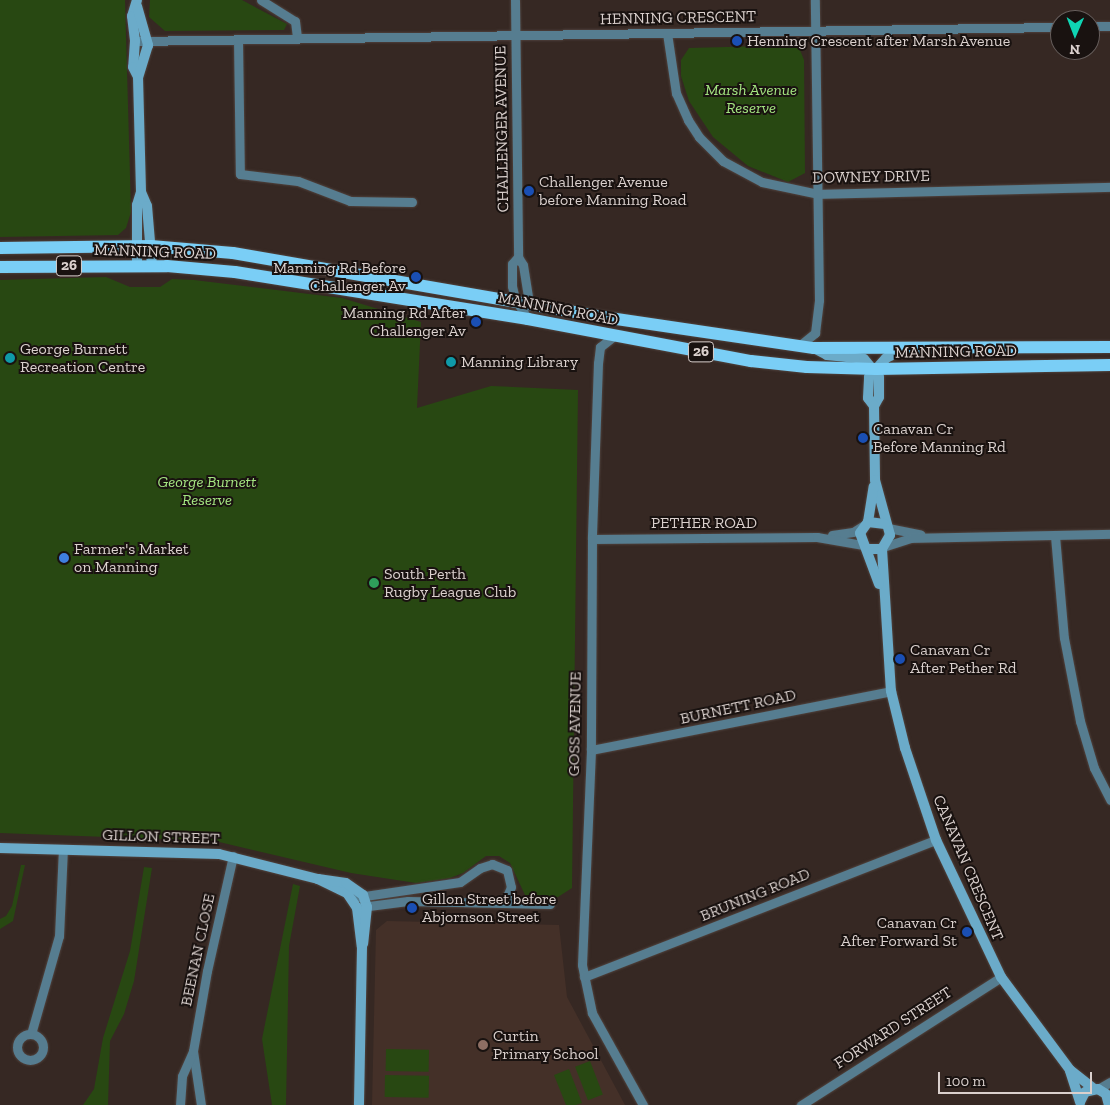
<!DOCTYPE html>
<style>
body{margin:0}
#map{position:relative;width:1110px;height:1105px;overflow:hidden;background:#362823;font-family:"Zilla Slab",serif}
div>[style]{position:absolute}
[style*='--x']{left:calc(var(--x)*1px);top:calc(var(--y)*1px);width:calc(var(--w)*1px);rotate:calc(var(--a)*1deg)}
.built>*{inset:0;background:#443028}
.green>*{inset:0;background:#284812;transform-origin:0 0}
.roads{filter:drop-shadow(0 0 1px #50433e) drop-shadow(0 0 1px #50433e)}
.street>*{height:9px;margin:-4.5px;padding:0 4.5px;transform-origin:4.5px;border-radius:4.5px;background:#567d90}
.street>.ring{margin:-4.5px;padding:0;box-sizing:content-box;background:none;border:9px solid #567d90;border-radius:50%}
.secondary>*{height:10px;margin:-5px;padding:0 5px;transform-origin:5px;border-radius:5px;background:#6babc9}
.primary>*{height:12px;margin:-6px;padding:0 6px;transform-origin:6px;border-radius:6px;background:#7acef6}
.dots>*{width:14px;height:14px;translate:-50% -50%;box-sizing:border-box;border:2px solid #191210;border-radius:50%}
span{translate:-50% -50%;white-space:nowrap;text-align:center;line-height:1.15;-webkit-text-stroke:4px #191210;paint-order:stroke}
.shield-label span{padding:1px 4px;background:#191210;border:1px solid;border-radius:4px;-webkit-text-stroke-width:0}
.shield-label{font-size:15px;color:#dad0cd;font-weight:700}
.street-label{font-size:16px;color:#dad0cd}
.poi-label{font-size:16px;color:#dad0cd}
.left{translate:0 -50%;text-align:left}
.right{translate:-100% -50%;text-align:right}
.park-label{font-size:16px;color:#a4e581;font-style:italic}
.north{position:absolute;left:1050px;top:10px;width:50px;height:50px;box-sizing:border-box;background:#191210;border:1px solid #665e5c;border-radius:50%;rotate:181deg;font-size:14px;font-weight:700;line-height:20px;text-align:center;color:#dad0cd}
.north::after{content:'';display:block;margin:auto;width:18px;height:22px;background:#0fd5b4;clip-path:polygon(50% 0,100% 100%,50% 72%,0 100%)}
.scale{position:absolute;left:938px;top:1072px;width:154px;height:22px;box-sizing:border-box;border:2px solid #dad0cd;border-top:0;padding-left:6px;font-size:15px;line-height:18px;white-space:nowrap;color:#dad0cd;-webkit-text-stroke:4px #191210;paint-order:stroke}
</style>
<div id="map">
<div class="built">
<div style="clip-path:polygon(387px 921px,559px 925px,567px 997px,625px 1105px,372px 1105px,376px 930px)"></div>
</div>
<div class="green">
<div style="clip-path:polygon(0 0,125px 0,131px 212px,126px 228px,118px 235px,0 237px)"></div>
<div style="clip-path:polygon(150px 0,242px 0,287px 24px,284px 30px,165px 31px,149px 17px)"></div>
<div style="clip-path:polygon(798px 45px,804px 60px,805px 173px,788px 182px,748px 166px,713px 137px,689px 101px,681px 76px,681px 60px,689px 48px)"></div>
<div style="clip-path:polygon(106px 277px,130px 287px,160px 287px,172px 279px,194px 280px,342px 298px,421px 322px,417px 408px,491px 386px,578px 390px,572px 888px,558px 897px,525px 895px,510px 863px,499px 856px,486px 856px,463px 873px,450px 878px,416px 883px,351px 873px,215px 841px,0 833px,0 280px)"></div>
<div style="clip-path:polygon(21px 865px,25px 865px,13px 921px,0 929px,0 919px,6px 916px,12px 906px)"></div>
<div style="clip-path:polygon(144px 867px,152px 868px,134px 981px,124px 1014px,110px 1041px,108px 1105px,83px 1105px,94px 1089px,103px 1038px,130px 951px)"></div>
<div style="clip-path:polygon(293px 884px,300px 886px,289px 946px,286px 1105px,272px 1105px,262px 1039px)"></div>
<div style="left:386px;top:1049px;width:43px;height:22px;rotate:1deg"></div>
<div style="left:590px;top:1061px;width:36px;height:16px;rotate:69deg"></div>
<div style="clip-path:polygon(569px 1069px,582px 1103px,576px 1105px,566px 1105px,554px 1075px)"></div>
<div style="left:385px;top:1075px;width:44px;height:22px;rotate:1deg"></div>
</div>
<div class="roads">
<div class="street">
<div style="--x:261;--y:0;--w:40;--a:32"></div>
<div style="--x:295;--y:21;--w:16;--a:83"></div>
<div style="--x:515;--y:0;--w:257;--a:89.3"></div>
<div style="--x:518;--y:257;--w:9;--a:58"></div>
<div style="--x:523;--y:265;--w:37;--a:81"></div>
<div style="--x:1090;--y:26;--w:20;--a:0"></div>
<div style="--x:667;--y:33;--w:61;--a:81.5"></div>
<div style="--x:676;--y:93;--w:30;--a:66"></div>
<div style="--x:688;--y:120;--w:20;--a:57"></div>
<div style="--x:699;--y:137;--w:34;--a:45"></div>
<div style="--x:723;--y:161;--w:44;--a:28.3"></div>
<div style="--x:762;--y:182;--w:57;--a:12.1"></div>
<div style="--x:818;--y:194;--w:292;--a:-1.4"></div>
<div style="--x:238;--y:39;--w:135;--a:89.2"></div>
<div style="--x:240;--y:174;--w:58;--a:6.9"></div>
<div style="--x:298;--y:181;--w:56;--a:21"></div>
<div style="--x:350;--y:201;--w:62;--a:0.9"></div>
<div style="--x:135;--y:41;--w:925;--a:-0.87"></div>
<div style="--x:518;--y:257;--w:9;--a:131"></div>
<div style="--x:512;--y:264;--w:22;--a:90"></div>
<div style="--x:512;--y:286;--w:13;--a:77"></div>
<div style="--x:515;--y:299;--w:24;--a:57"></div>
<div style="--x:614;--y:336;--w:18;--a:142"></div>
<div style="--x:600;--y:347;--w:16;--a:97"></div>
<div style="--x:598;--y:363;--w:176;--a:92"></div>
<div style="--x:592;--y:539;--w:211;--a:90.3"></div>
<div style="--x:591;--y:750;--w:215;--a:92.4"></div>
<div style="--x:582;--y:965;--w:49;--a:78.2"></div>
<div style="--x:592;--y:1013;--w:105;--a:61"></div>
<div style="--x:799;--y:346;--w:21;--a:-39"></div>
<div style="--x:815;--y:333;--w:33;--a:-83"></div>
<div style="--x:819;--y:300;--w:300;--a:-90.8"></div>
<div style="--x:888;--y:528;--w:33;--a:11"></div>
<div style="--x:832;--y:535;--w:21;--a:-8"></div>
<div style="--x:853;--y:532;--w:13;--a:-32"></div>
<div style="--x:1055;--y:536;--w:102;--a:85"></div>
<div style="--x:1064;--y:638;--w:85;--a:79.1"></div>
<div style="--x:1080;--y:721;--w:49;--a:73.4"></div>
<div style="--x:1094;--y:768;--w:36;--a:63"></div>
<div style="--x:592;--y:539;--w:225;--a:-0.5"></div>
<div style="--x:817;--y:537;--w:47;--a:9.9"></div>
<div style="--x:886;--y:546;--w:26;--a:-18"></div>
<div style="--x:911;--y:538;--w:199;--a:-1.2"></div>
<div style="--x:591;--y:750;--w:306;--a:-11.1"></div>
<div style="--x:358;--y:897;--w:103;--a:-8.4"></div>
<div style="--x:460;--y:882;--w:24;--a:-35"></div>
<div style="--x:480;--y:868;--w:13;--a:-18"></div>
<div style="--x:492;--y:864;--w:16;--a:22"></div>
<div style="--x:507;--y:870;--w:17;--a:77"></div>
<div style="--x:511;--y:887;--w:17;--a:114"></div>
<div style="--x:361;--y:907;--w:47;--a:-7.3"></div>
<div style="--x:408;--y:901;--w:142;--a:1.2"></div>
<div style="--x:584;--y:977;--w:378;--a:-21.3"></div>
<div style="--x:31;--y:1034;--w:102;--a:-74.1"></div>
<div style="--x:59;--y:936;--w:87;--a:-87.4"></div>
<div class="ring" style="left:17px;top:1034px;width:17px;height:17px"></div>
<div style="--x:193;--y:1051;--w:55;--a:81.6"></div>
<div style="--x:1098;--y:1089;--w:14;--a:-30"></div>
<div style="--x:180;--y:1105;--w:29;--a:-86"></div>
<div style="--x:182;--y:1076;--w:27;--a:-66"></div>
<div style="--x:193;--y:1051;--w:81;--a:-80.1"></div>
<div style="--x:207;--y:971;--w:118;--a:-77.3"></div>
<div style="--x:801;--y:1105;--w:237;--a:-32.6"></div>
</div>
<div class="secondary">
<div style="--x:137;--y:0;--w:17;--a:107"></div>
<div style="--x:132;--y:16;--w:25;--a:83"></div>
<div style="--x:135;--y:41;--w:26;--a:94"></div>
<div style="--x:133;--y:67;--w:11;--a:63"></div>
<div style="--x:138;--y:77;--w:115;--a:88.5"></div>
<div style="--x:141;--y:192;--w:14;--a:107"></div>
<div style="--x:137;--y:205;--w:61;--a:90"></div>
<div style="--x:137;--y:6;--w:41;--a:74.2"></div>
<div style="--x:148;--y:45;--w:34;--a:107"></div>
<div style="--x:141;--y:192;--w:15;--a:67"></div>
<div style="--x:147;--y:206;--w:60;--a:85.2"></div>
<div style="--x:814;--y:348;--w:15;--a:28"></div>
<div style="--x:827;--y:355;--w:37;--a:6"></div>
<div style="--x:864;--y:359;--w:23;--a:50"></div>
<div style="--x:879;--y:377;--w:20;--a:90"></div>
<div style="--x:879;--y:397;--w:10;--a:119"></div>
<div style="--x:874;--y:406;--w:74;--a:89.2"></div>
<div style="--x:875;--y:480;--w:57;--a:74.7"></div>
<div style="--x:890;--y:535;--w:16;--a:120"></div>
<div style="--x:882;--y:549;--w:15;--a:180"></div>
<div style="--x:874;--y:406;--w:10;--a:-127"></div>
<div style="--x:868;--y:398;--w:21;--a:-87"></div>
<div style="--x:869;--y:377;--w:25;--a:-48"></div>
<div style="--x:886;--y:358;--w:21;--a:-25"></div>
<div style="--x:868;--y:522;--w:36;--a:-81"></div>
<div style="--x:882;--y:549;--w:142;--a:86.4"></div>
<div style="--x:891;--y:691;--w:59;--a:76.2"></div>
<div style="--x:905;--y:748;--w:97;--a:71.4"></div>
<div style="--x:936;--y:840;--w:152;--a:64.6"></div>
<div style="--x:1001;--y:977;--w:116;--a:53.4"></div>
<div style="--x:1070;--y:1070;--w:31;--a:38"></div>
<div style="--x:879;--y:584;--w:54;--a:-110.4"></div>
<div style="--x:860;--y:533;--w:14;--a:-54"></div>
<div style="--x:868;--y:522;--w:17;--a:7"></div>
<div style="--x:0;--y:848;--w:219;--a:1.6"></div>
<div style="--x:219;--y:854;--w:102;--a:14.2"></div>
<div style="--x:318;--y:879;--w:32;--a:26"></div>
<div style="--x:347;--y:893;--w:18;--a:56"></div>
<div style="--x:357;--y:908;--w:39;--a:83"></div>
<div style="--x:362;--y:947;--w:158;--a:91.1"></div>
<div style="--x:318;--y:879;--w:28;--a:8"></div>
<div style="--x:346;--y:883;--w:21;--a:35"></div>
<div style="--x:363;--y:895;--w:13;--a:72"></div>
<div style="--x:367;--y:907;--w:37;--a:96"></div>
<div style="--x:1070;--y:1071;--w:33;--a:72"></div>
<div style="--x:1081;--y:1100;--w:9;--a:-63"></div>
<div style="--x:1085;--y:1092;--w:13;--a:-13"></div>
<div style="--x:1098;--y:1089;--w:9;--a:32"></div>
<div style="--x:1106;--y:1094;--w:11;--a:75"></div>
</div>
<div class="primary">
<div style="--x:0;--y:248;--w:151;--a:-0.8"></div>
<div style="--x:151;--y:246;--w:82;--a:4.9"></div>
<div style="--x:233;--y:253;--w:375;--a:9.8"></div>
<div style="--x:603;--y:317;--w:213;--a:8.4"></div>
<div style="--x:814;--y:348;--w:296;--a:-0.2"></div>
<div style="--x:0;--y:267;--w:167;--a:-0.3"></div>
<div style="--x:167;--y:266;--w:68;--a:5"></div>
<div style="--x:235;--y:272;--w:297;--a:9.1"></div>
<div style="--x:528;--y:319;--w:227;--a:10.7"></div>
<div style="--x:751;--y:361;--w:56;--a:6.1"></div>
<div style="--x:807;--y:367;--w:69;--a:1.7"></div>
<div style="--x:876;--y:369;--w:234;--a:-1"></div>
</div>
</div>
<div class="dots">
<div style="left:737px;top:41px;background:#1a4fb4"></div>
<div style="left:529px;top:191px;background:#1a4fb4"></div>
<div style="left:416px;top:277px;background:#1a4fb4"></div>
<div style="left:476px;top:322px;background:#1a4fb4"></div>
<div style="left:10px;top:358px;background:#0f9aa8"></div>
<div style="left:451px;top:362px;background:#0f9aa8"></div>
<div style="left:863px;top:438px;background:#1a4fb4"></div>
<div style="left:64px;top:558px;background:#3f7fe0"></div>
<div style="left:374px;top:583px;background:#2e9e5b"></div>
<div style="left:900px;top:659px;background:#1a4fb4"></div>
<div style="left:412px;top:908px;background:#1a4fb4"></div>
<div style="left:967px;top:932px;background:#1a4fb4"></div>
<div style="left:483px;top:1045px;background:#8d6e63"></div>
</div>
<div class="shield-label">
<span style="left:69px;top:266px">26</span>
<span style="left:701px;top:352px">26</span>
</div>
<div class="street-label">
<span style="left:678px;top:18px;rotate:-1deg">HENNING CRESCENT</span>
<span style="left:502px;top:129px;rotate:-91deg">CHALLENGER AVENUE</span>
<span style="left:871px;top:177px;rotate:-1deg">DOWNEY DRIVE</span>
<span style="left:155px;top:252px;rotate:2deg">MANNING ROAD</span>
<span style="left:558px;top:309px;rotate:11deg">MANNING ROAD</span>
<span style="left:956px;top:352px;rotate:-1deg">MANNING ROAD</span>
<span style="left:704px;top:523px">PETHER ROAD</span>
<span style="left:738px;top:707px;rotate:-12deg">BURNETT ROAD</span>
<span style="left:575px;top:724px;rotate:-89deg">GOSS AVENUE</span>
<span style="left:161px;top:837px;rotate:2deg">GILLON STREET</span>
<span style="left:968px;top:868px;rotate:67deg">CANAVAN CRESCENT</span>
<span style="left:755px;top:895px;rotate:-22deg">BRUNING ROAD</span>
<span style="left:198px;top:950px;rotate:-78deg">BEENAN CLOSE</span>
<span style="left:893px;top:1028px;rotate:-33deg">FORWARD STREET</span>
</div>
<div class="poi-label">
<span class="left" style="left:747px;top:41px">Henning Crescent after Marsh Avenue</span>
<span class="left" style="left:539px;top:191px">Challenger Avenue<br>before Manning Road</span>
<span class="right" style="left:406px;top:277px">Manning Rd Before<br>Challenger Av</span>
<span class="right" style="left:466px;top:322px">Manning Rd After<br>Challenger Av</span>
<span class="left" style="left:20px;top:358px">George Burnett<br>Recreation Centre</span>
<span class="left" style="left:461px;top:362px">Manning Library</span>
<span class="left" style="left:873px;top:438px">Canavan Cr<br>Before Manning Rd</span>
<span class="left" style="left:74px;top:558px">Farmer's Market<br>on Manning</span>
<span class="left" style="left:384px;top:583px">South Perth<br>Rugby League Club</span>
<span class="left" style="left:910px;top:659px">Canavan Cr<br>After Pether Rd</span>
<span class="left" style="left:422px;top:908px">Gillon Street before<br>Abjornson Street</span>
<span class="right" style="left:957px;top:932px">Canavan Cr<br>After Forward St</span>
<span class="left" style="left:493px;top:1045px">Curtin<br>Primary School</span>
</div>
<div class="park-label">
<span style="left:751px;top:99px">Marsh Avenue<br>Reserve</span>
<span style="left:207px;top:491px">George Burnett<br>Reserve</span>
</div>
<div class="north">N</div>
<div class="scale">100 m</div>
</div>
